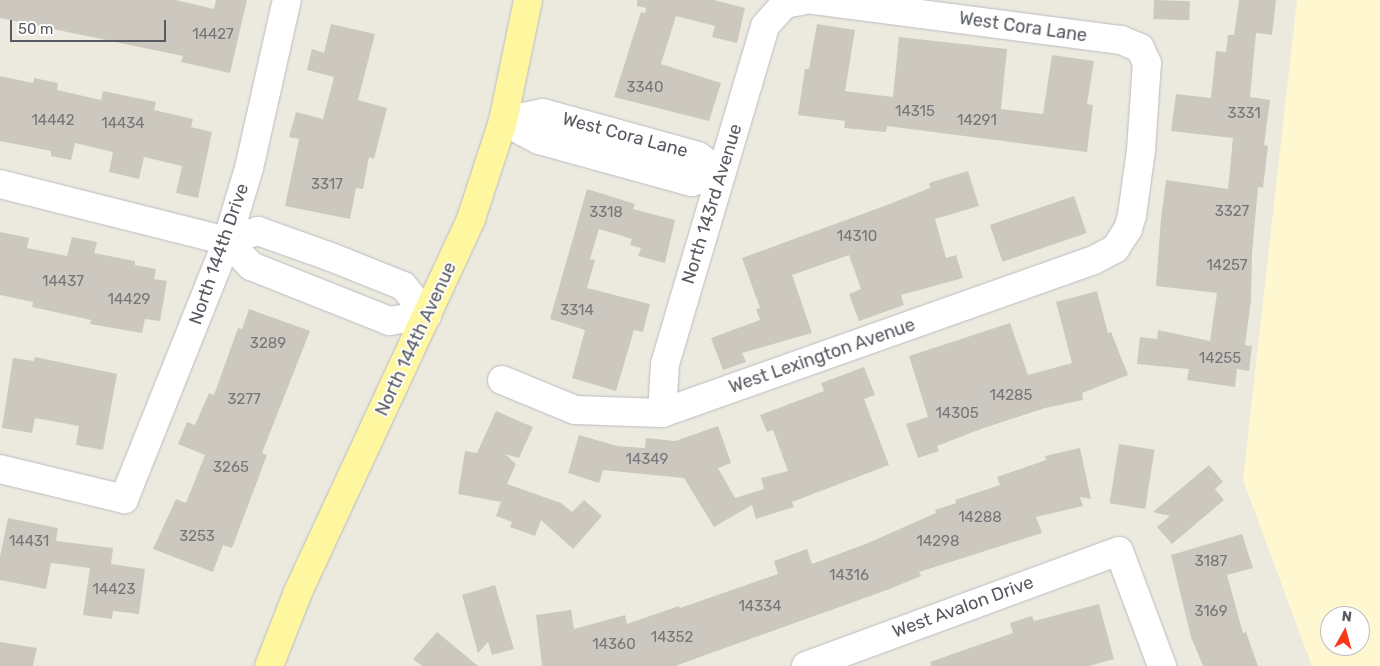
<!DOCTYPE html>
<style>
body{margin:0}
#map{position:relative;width:1380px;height:666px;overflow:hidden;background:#eceade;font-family:Rubik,sans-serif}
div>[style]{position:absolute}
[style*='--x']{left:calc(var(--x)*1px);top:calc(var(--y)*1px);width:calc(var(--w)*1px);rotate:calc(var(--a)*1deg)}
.commercial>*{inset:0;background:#fff7d0}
.building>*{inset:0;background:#ccc8bf;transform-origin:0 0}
.roads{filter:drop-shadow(0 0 1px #b9bbc2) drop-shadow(0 0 1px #b9bbc2)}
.minor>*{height:28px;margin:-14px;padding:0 14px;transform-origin:14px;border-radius:14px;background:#fff}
.major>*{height:28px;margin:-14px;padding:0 14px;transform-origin:14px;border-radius:14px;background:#fff6a0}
span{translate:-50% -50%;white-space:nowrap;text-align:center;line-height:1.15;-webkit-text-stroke:4px #fff;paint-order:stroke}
.number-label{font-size:15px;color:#747678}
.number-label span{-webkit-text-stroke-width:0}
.street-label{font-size:18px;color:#575b61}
.north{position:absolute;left:1320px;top:606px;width:50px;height:50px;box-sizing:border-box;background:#fff;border:1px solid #bcbdc0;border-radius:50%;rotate:7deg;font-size:14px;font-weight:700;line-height:20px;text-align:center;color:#575b61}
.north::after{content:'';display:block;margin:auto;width:18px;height:22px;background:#f83818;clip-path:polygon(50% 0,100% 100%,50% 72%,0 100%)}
.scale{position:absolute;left:10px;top:20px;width:156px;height:22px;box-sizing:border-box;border:2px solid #575b61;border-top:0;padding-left:6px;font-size:15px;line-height:18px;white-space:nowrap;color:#575b61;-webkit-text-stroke:4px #fff;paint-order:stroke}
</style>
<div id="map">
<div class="commercial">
<div style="clip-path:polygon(evenodd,1297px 0,1380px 0,1380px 666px,1312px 666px,1243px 480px,1297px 0,1330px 616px,1360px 616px,1360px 646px,1330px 646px,1330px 616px)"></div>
</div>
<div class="building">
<div style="clip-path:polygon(0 0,176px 0,214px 9px,216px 0,247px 0,230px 73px,181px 62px,183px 56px,0 18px)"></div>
<div style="clip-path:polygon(637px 0,714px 0,745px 8px,737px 43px,712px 37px,715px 26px,676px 16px,661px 64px,721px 83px,709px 121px,614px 97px,641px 12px,645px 13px,646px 8px,637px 6px)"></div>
<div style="left:1154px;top:0;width:36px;height:19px;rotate:2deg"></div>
<div style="clip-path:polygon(1239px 0,1276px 0,1272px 35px,1256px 33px,1250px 97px,1270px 100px,1264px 145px,1268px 146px,1263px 188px,1258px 187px,1252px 253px,1251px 300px,1245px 345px,1252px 346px,1249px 371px,1237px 369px,1235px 387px,1187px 380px,1189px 369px,1137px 364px,1140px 337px,1157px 339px,1158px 330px,1210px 341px,1217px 293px,1156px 286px,1161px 218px,1166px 180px,1228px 189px,1233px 138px,1171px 131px,1176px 94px,1211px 98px,1216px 51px,1226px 52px,1228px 35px,1234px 35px)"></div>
<div style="clip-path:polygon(331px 24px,375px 34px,358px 100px,387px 108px,374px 159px,369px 157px,363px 189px,356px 188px,350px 219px,285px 206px,299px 139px,289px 137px,296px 112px,323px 119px,334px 77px,307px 70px,312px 49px,324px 53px)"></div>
<div style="clip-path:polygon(817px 24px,855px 30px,845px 91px,893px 97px,899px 37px,1007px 49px,1001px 109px,1017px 111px,1043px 114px,1052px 55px,1094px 61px,1087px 104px,1093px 105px,1087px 152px,887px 126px,886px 132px,844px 128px,845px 121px,798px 115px,805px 69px,809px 69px)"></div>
<div style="clip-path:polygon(0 76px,33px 83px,34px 78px,58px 83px,57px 90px,101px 100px,103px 91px,156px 102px,154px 110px,193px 119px,191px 127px,212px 132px,198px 198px,176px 193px,182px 166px,144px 157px,139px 179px,109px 172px,113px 152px,75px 143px,71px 160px,51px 156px,51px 151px,0 141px)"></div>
<div style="clip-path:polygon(968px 171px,979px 206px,935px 219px,946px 258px,956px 255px,963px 278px,901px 295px,904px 305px,859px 321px,849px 294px,861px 289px,849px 255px,792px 275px,812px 333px,742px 353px,746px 362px,723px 370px,711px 338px,760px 320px,756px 309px,760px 308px,742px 258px,887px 205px,930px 188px,929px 183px)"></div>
<div style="clip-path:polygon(587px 189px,635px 204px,633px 209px,675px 220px,665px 263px,638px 256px,641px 248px,630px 245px,632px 239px,599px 229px,590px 259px,595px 260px,587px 288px,650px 304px,643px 332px,634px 330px,616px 391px,572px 378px,585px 330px,550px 319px)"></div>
<div style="left:1074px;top:196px;width:39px;height:89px;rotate:71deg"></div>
<div style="clip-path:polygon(0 232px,29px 238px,27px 248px,67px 256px,72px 237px,97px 242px,94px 253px,135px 261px,135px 265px,156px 269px,154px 279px,167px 281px,160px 321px,145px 319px,142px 333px,90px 324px,91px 320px,32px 307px,33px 302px,0 295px)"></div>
<div style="clip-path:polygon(1097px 291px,1108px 333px,1111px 332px,1128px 375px,1082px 393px,1083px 400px,1045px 408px,981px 429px,937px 446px,939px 451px,918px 458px,906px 424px,928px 417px,909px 356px,1010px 323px,1028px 375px,1072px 363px,1056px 302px)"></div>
<div style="clip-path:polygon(249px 309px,310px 331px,262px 453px,267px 455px,232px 548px,223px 545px,213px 572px,153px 549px,176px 499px,186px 503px,205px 455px,178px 444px,187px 422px,195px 425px,209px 393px,214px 395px,238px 328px,242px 329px)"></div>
<div style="clip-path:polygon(35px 357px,117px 374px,103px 450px,76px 445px,79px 426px,35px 418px,32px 433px,2px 428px,13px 358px,34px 361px)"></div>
<div style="clip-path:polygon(864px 367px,875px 395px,864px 399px,889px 465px,792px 502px,794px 507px,756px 519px,752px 505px,714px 527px,684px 478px,603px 470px,599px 483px,568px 473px,579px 435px,617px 446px,645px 448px,646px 438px,675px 441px,718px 426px,731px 463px,718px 468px,735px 498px,764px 489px,761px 478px,788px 471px,773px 430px,767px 432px,760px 415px,824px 391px,821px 383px)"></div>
<div style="clip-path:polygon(496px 411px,533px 427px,519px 458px,505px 454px,516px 464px,507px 484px,561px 503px,572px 512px,584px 500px,602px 516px,573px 549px,541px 520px,535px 536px,510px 527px,512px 522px,496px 516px,501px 502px,458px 494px,465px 451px,477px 453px)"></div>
<div style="left:1119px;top:444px;width:36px;height:60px;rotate:9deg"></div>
<div style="clip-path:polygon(1080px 448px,1091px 499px,1080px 497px,1083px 506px,1036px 517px,1042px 533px,919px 572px,921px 576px,887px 590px,675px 666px,542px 666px,536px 615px,571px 610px,574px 629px,625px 615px,627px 624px,679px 606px,680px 608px,778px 574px,774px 561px,807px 549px,812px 564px,868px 543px,936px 513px,935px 510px,956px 503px,955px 500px,1000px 485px,997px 477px,1046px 460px,1045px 456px)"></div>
<div style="clip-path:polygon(1209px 465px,1223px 482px,1215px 489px,1224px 500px,1172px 544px,1157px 527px,1170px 516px,1153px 512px)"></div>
<div style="clip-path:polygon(8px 518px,58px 528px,56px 541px,113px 548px,111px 564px,145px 569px,139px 614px,113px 611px,112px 619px,83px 615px,90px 568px,51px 563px,46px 589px,0 580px,0 557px)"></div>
<div style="clip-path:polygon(1242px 534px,1253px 568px,1227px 575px,1243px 633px,1246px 632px,1258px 666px,1203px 666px,1191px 637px,1171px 555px)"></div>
<div style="clip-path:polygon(495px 585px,514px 649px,492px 655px,488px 642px,478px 653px,462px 595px)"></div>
<div style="clip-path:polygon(1099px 604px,1114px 659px,1089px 666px,931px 666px,930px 662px,1013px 633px,1010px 623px,1032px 616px,1034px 621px)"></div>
<div style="clip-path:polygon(437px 632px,478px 666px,422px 666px,413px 659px)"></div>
<div style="clip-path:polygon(0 642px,37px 648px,33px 666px,0 666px)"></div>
</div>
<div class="roads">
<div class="minor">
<div style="--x:503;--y:121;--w:41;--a:-11.3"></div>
<div style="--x:543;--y:113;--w:161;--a:15.5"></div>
<div style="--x:698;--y:156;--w:29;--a:36"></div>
<div style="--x:503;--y:121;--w:41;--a:27.8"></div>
<div style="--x:539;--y:140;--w:158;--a:15.4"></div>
<div style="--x:691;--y:182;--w:31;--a:-17"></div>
<div style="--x:0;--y:184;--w:234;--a:14.1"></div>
<div style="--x:227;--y:241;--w:35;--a:46"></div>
<div style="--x:251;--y:266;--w:149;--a:21.7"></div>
<div style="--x:389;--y:321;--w:38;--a:-9"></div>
<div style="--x:227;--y:241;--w:33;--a:-18"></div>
<div style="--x:258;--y:231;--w:77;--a:19.6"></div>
<div style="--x:331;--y:257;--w:78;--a:21.9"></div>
<div style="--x:403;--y:286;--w:38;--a:50"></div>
<div style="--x:502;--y:380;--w:79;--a:22.3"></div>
<div style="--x:575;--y:410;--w:87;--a:2"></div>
<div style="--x:662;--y:413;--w:456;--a:-19.5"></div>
<div style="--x:1092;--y:261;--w:26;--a:-28"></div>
<div style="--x:1115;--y:249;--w:24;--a:-57"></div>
<div style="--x:1128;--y:229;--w:15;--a:-74"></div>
<div style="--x:1132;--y:215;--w:66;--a:-82.1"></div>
<div style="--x:1141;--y:150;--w:87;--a:-86.1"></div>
<div style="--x:1147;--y:63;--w:17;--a:-115"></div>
<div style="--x:1140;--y:48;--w:21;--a:-157"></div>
<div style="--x:1121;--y:40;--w:309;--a:-172.6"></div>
<div style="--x:662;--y:413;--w:49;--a:-86.5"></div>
<div style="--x:665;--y:364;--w:352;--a:-73.5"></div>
<div style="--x:765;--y:26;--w:30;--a:-48"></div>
<div style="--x:785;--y:4;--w:20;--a:-11"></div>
<div style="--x:0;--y:469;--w:128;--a:13.6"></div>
<div style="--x:124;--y:499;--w:278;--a:-68.2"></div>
<div style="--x:227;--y:241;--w:76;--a:-73.2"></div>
<div style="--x:249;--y:168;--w:172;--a:-77.3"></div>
<div style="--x:806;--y:666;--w:333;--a:-20.2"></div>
<div style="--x:1119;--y:551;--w:123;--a:69.5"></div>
</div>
<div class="major">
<div style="--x:269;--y:666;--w:79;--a:-68.6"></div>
<div style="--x:298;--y:592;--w:411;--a:-65.1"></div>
<div style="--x:471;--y:219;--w:103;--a:-71.9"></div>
<div style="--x:503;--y:121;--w:124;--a:-78.3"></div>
</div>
</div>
<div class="number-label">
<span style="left:213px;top:35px">14427</span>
<span style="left:645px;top:88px">3340</span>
<span style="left:915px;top:112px">14315</span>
<span style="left:1244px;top:114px">3331</span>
<span style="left:53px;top:121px">14442</span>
<span style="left:977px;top:121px">14291</span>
<span style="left:123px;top:124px">14434</span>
<span style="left:327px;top:185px">3317</span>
<span style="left:1232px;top:212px">3327</span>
<span style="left:606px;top:213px">3318</span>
<span style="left:857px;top:237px">14310</span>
<span style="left:1227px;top:266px">14257</span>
<span style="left:63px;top:282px">14437</span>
<span style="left:129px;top:300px">14429</span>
<span style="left:577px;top:311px">3314</span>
<span style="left:268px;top:344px">3289</span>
<span style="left:1220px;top:359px">14255</span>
<span style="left:1011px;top:396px">14285</span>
<span style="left:244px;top:400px">3277</span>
<span style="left:957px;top:414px">14305</span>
<span style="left:647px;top:460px">14349</span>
<span style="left:231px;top:468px">3265</span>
<span style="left:980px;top:518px">14288</span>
<span style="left:197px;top:537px">3253</span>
<span style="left:29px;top:542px">14431</span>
<span style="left:938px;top:542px">14298</span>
<span style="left:1211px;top:562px">3187</span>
<span style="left:849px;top:576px">14316</span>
<span style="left:114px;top:590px">14423</span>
<span style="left:760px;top:607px">14334</span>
<span style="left:1211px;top:612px">3169</span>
<span style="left:672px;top:638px">14352</span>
<span style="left:614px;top:645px">14360</span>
</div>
<div class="street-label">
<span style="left:1023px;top:27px;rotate:8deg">West Cora Lane</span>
<span style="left:625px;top:135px;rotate:15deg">West Cora Lane</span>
<span style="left:712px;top:204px;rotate:-73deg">North 143rd Avenue</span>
<span style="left:219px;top:254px;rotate:-71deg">North 144th Drive</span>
<span style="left:416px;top:339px;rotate:-65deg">North 144th Avenue</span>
<span style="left:822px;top:356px;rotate:-19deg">West Lexington Avenue</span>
<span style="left:963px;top:607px;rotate:-20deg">West Avalon Drive</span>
</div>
<div class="north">N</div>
<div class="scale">50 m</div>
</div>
